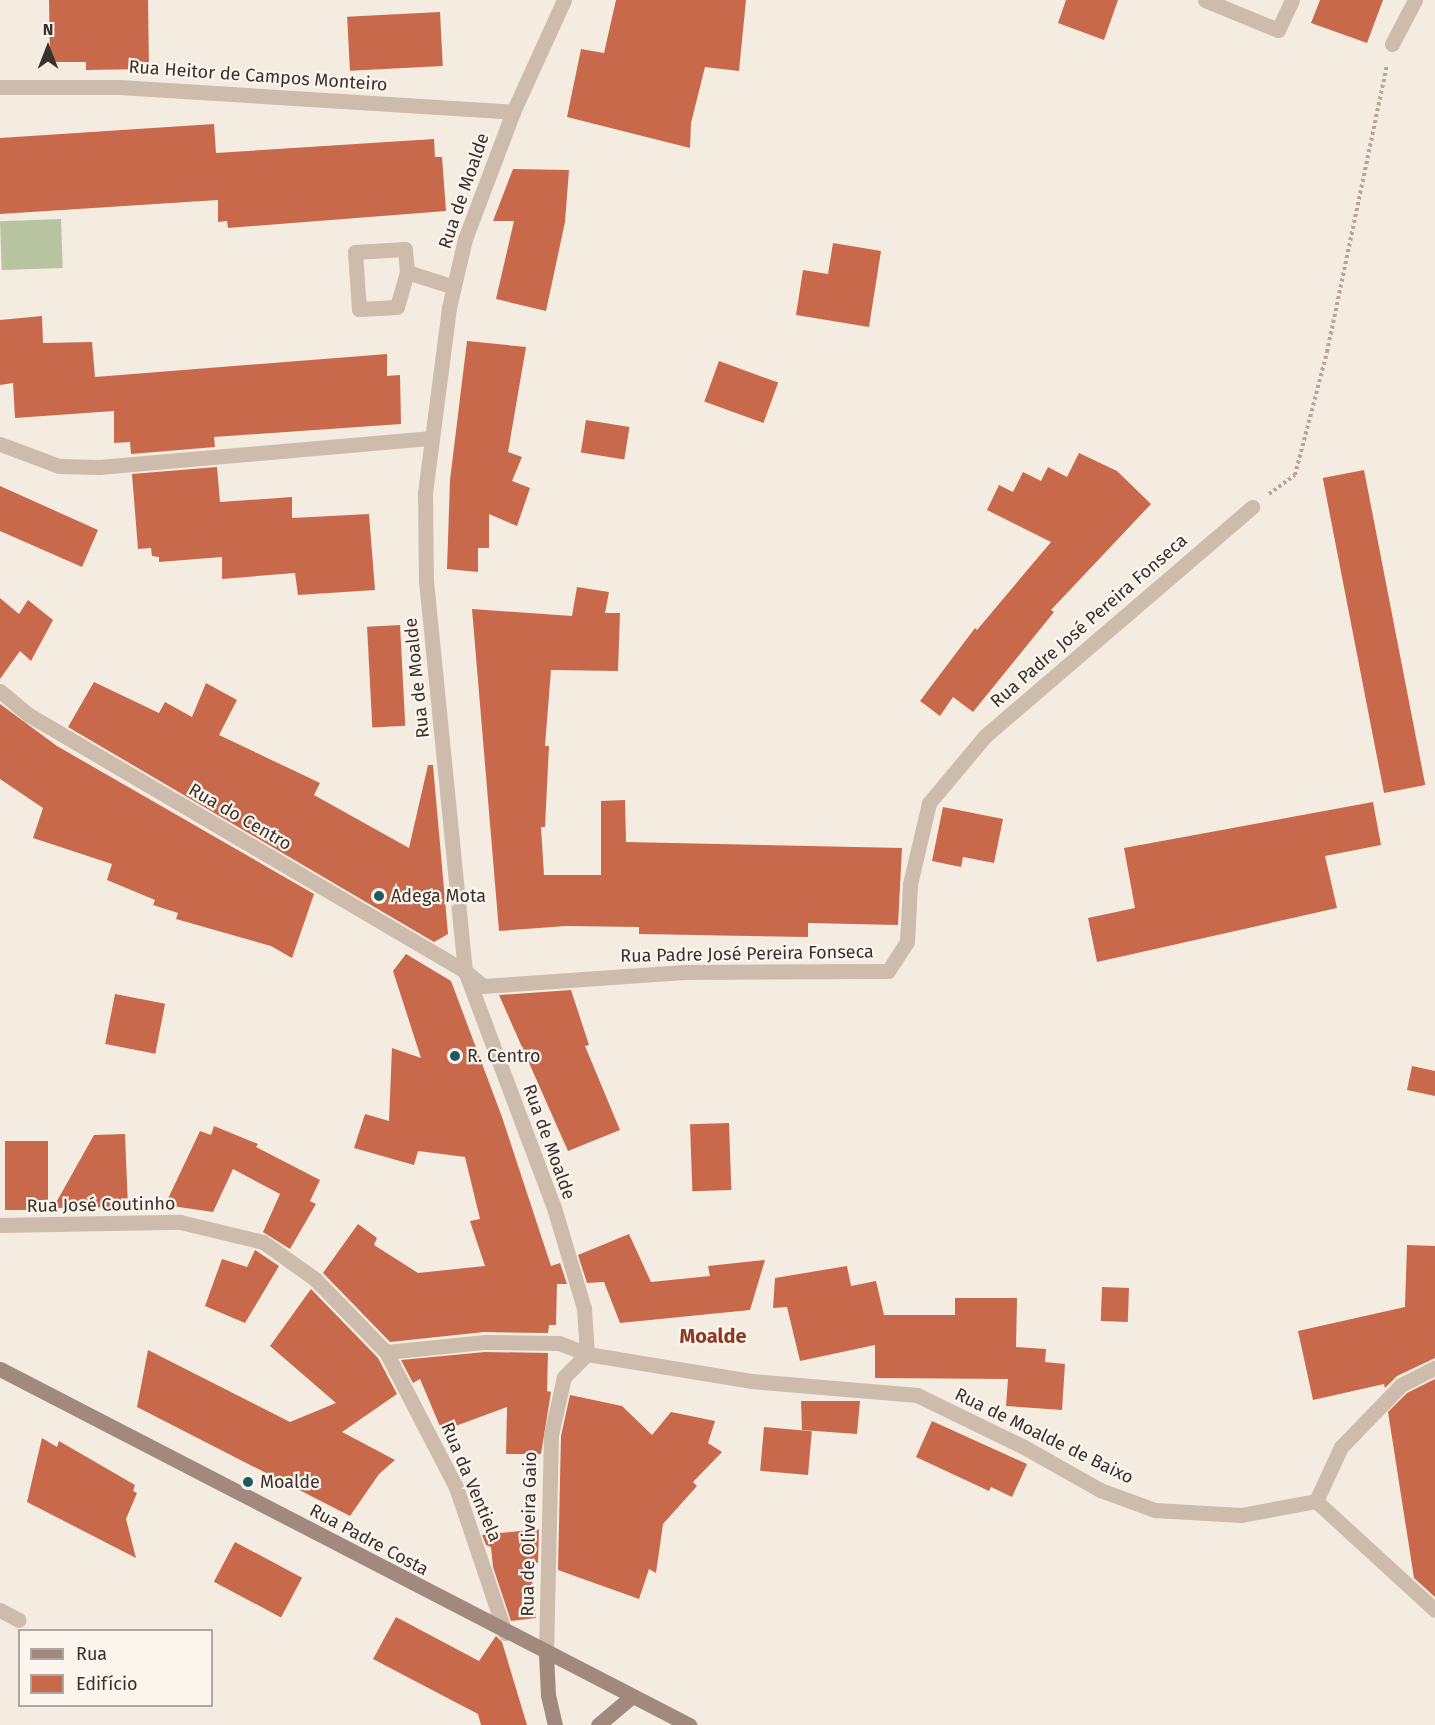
<!DOCTYPE html>
<meta charset="utf-8">
<style>
body{margin:0}
#map{position:relative;width:1435px;height:1725px;overflow:hidden;background:#f4ebe1;font-family:"Fira Sans",sans-serif}
div>[style]{position:absolute}
[style*='--x']{left:calc(var(--x)*1px);top:calc(var(--y)*1px);width:calc(var(--w)*1px);rotate:calc(var(--a)*1deg)}
.green>*{inset:0;background:#b8c4a0;transform-origin:0 0}
.building>*{inset:0;background:#c8694b;transform-origin:0 0}
.path>*{height:4px;margin-top:-2px;transform-origin:0;background:repeating-linear-gradient(90deg,#b9a596 0 3px,transparent 0 6px)}
.street>*{height:15px;margin:-7.5px;padding:0 7.5px;transform-origin:7.5px;border-radius:7.5px;background:#cdbbac}
.secondary>*{height:15px;margin:-7.5px;padding:0 7.5px;transform-origin:7.5px;border-radius:7.5px;background:#a18a7d}
.dots>*{width:16px;height:16px;translate:-50% -50%;box-sizing:border-box;border:3px solid #fbf5ee;border-radius:50%}
span{translate:-50% -50%;white-space:nowrap;text-align:center;line-height:1.15;-webkit-text-stroke:4.5px #fbf5ee;paint-order:stroke}
.street-label{font-size:18px;color:#3b302b}
.poi-label{font-size:18px;color:#3b302b}
.left{translate:0 -50%;text-align:left}
.neighbourhood-label{font-size:20px;color:#8c3b22;font-weight:700}
.legend{position:absolute;left:18px;top:1629px;width:195px;height:78px;box-sizing:border-box;background:#fbf5ee;border:2px solid #aea6a0;margin:0;padding:8px 10px;list-style:none;font-size:18px;color:#3b302b}
.legend li{display:flex;align-items:center;gap:12px;height:30px}
.legend b{width:30px;border:2px solid #aea6a0}
.north{position:absolute;left:18px;top:18px;width:60px;height:60px;-webkit-text-stroke:4px #fbf5ee;paint-order:stroke;rotate:0deg;font-size:16px;font-weight:700;line-height:24px;text-align:center;color:#3b302b}
.north::after{content:'';display:block;margin:auto;width:21px;height:27px;background:#3b302b;clip-path:polygon(50% 0,100% 100%,50% 72%,0 100%)}
</style>
<div id="map">
<div class="green">
<div style="left:61px;top:219px;width:49px;height:61px;rotate:88deg"></div>
</div>
<div class="building">
<div style="clip-path:polygon(49px 0,148px 0,149px 69px,86px 70px,86px 62px,50px 62px)"></div>
<div style="clip-path:polygon(616px 0,746px 0,739px 71px,705px 67px,691px 123px,690px 148px,567px 117px,581px 49px,604px 53px)"></div>
<div style="clip-path:polygon(1066px 0,1118px 0,1104px 40px,1058px 23px)"></div>
<div style="clip-path:polygon(1320px 0,1383px 0,1367px 43px,1311px 23px)"></div>
<div style="left:440px;top:12px;width:54px;height:93px;rotate:87deg"></div>
<div style="clip-path:polygon(214px 124px,216px 153px,434px 139px,435px 157px,442px 157px,446px 211px,228px 228px,227px 221px,218px 222px,218px 200px,0 214px,0 138px)"></div>
<div style="clip-path:polygon(513px 169px,569px 170px,565px 222px,546px 311px,496px 299px,514px 221px,493px 221px)"></div>
<div style="clip-path:polygon(833px 243px,881px 251px,869px 327px,796px 315px,803px 270px,828px 274px)"></div>
<div style="clip-path:polygon(42px 316px,43px 343px,92px 342px,95px 377px,387px 354px,387px 376px,400px 375px,401px 424px,214px 437px,215px 447px,131px 454px,130px 442px,114px 443px,114px 411px,15px 418px,13px 383px,0 385px,0 320px)"></div>
<div style="clip-path:polygon(467px 341px,526px 347px,508px 452px,522px 457px,512px 481px,530px 488px,517px 526px,489px 514px,489px 548px,478px 548px,478px 572px,447px 569px,450px 480px)"></div>
<div style="left:719px;top:361px;width:63px;height:43px;rotate:20deg"></div>
<div style="left:586px;top:420px;width:44px;height:33px;rotate:9deg"></div>
<div style="clip-path:polygon(1079px 453px,1117px 471px,1151px 504px,1051px 610px,1054px 612px,973px 712px,953px 697px,940px 716px,920px 701px,975px 628px,977px 630px,1051px 542px,987px 510px,999px 485px,1013px 492px,1023px 472px,1041px 481px,1048px 467px,1067px 477px)"></div>
<div style="clip-path:polygon(217px 467px,220px 502px,292px 497px,292px 518px,369px 514px,375px 590px,298px 595px,295px 573px,222px 579px,222px 557px,159px 562px,159px 557px,152px 556px,151px 548px,138px 549px,132px 474px)"></div>
<div style="left:1364px;top:470px;width:321px;height:42px;rotate:79deg"></div>
<div style="clip-path:polygon(0 486px,98px 530px,82px 567px,0 531px)"></div>
<div style="clip-path:polygon(577px 587px,609px 592px,605px 613px,620px 613px,618px 671px,551px 670px,545px 746px,549px 746px,545px 827px,541px 827px,544px 875px,601px 875px,601px 801px,625px 800px,626px 842px,902px 848px,898px 925px,808px 923px,808px 937px,639px 934px,639px 927px,566px 926px,499px 931px,472px 609px,572px 616px)"></div>
<div style="clip-path:polygon(0 598px,19px 614px,28px 600px,53px 620px,31px 661px,20px 651px,0 679px)"></div>
<div style="left:400px;top:625px;width:101px;height:33px;rotate:87deg"></div>
<div style="clip-path:polygon(94px 682px,159px 713px,165px 702px,192px 717px,206px 683px,237px 700px,219px 735px,320px 783px,314px 795px,409px 848px,428px 765px,433px 765px,448px 934px,434px 942px,68px 727px)"></div>
<div style="clip-path:polygon(0 704px,57px 746px,314px 894px,292px 958px,271px 946px,176px 919px,178px 913px,153px 905px,155px 900px,107px 880px,112px 864px,33px 838px,43px 808px,0 779px)"></div>
<div style="clip-path:polygon(1373px 802px,1381px 845px,1325px 856px,1337px 908px,1097px 962px,1088px 918px,1135px 908px,1124px 848px)"></div>
<div style="clip-path:polygon(943px 807px,1003px 819px,994px 863px,963px 857px,961px 867px,932px 861px)"></div>
<div style="clip-path:polygon(406px 954px,451px 981px,502px 1117px,551px 1266px,560px 1263px,567px 1284px,557px 1284px,556px 1325px,549px 1325px,548px 1333px,484px 1332px,390px 1342px,323px 1273px,358px 1224px,377px 1238px,374px 1245px,418px 1273px,485px 1266px,470px 1221px,480px 1219px,465px 1157px,418px 1151px,414px 1165px,354px 1148px,365px 1114px,389px 1121px,392px 1048px,421px 1058px,393px 971px)"></div>
<div style="clip-path:polygon(571px 990px,589px 1045px,585px 1046px,620px 1130px,568px 1151px,499px 995px)"></div>
<div style="left:115px;top:994px;width:51px;height:51px;rotate:11deg"></div>
<div style="clip-path:polygon(1412px 1066px,1435px 1071px,1435px 1096px,1407px 1090px)"></div>
<div style="left:729px;top:1123px;width:67px;height:39px;rotate:88deg"></div>
<div style="clip-path:polygon(214px 1126px,258px 1144px,256px 1147px,320px 1180px,310px 1201px,316px 1204px,290px 1249px,263px 1232px,280px 1194px,233px 1169px,213px 1212px,165px 1205px,200px 1131px,211px 1135px)"></div>
<div style="clip-path:polygon(125px 1134px,128px 1207px,53px 1208px,94px 1135px)"></div>
<div style="left:5px;top:1141px;width:43px;height:69px"></div>
<div style="clip-path:polygon(629px 1234px,651px 1282px,710px 1276px,708px 1266px,765px 1260px,750px 1310px,620px 1323px,604px 1282px,587px 1283px,578px 1255px)"></div>
<div style="clip-path:polygon(1407px 1245px,1435px 1246px,1435px 1358px,1397px 1376px,1385px 1388px,1384px 1384px,1313px 1400px,1298px 1331px,1405px 1307px)"></div>
<div style="clip-path:polygon(255px 1250px,279px 1266px,245px 1323px,205px 1306px,222px 1259px,247px 1267px)"></div>
<div style="clip-path:polygon(847px 1266px,851px 1286px,876px 1281px,884px 1315px,955px 1315px,955px 1298px,1017px 1298px,1016px 1347px,1046px 1349px,1045px 1362px,1065px 1364px,1062px 1410px,1006px 1406px,1008px 1379px,875px 1378px,875px 1345px,800px 1361px,787px 1307px,773px 1308px,775px 1278px)"></div>
<div style="left:1102px;top:1287px;width:27px;height:34px;rotate:2deg"></div>
<div style="clip-path:polygon(311px 1289px,378px 1358px,397px 1394px,342px 1432px,395px 1460px,379px 1474px,350px 1516px,137px 1407px,148px 1350px,290px 1422px,336px 1403px,270px 1346px)"></div>
<div style="clip-path:polygon(485px 1352px,548px 1353px,547px 1391px,551px 1392px,541px 1454px,506px 1454px,507px 1407px,442px 1431px,420px 1379px,413px 1383px,401px 1360px)"></div>
<div style="clip-path:polygon(1435px 1379px,1435px 1597px,1414px 1578px,1388px 1412px,1407px 1393px)"></div>
<div style="clip-path:polygon(570px 1395px,622px 1406px,652px 1435px,671px 1412px,715px 1421px,708px 1443px,722px 1452px,693px 1482px,697px 1486px,663px 1524px,656px 1573px,649px 1569px,639px 1599px,558px 1570px,561px 1436px)"></div>
<div style="clip-path:polygon(801px 1401px,860px 1401px,857px 1434px,802px 1430px)"></div>
<div style="clip-path:polygon(932px 1421px,1027px 1464px,1012px 1497px,991px 1487px,989px 1491px,916px 1457px)"></div>
<div style="left:764px;top:1427px;width:48px;height:44px;rotate:5deg"></div>
<div style="clip-path:polygon(42px 1438px,57px 1447px,59px 1441px,135px 1485px,133px 1491px,137px 1493px,126px 1519px,136px 1558px,27px 1502px)"></div>
<div style="clip-path:polygon(539px 1529px,538px 1563px,530px 1561px,536px 1618px,511px 1621px,493px 1567px,491px 1547px,486px 1545px,482px 1535px)"></div>
<div style="left:235px;top:1542px;width:76px;height:45px;rotate:28deg"></div>
<div style="clip-path:polygon(396px 1617px,479px 1661px,496px 1636px,502px 1642px,527px 1725px,481px 1725px,478px 1714px,373px 1659px)"></div>
</div>
<div class="path">
<div style="--x:1269;--y:494;--w:32;--a:-36"></div>
<div style="--x:1295;--y:475;--w:127;--a:-75.4"></div>
<div style="--x:1327;--y:352;--w:292;--a:-78.2"></div>
</div>
<div class="street">
<div style="--x:564;--y:0;--w:123;--a:114.5"></div>
<div style="--x:513;--y:112;--w:136;--a:110.7"></div>
<div style="--x:465;--y:239;--w:71;--a:103.1"></div>
<div style="--x:449;--y:308;--w:186;--a:97.4"></div>
<div style="--x:425;--y:492;--w:89;--a:89.4"></div>
<div style="--x:426;--y:581;--w:392;--a:84.3"></div>
<div style="--x:465;--y:971;--w:256;--a:69.4"></div>
<div style="--x:555;--y:1211;--w:101;--a:73.4"></div>
<div style="--x:584;--y:1308;--w:46;--a:86.3"></div>
<div style="--x:1205;--y:0;--w:79;--a:22.3"></div>
<div style="--x:1278;--y:30;--w:33;--a:-65"></div>
<div style="--x:1392;--y:44;--w:50;--a:-62.4"></div>
<div style="--x:0;--y:87;--w:119;--a:0"></div>
<div style="--x:119;--y:87;--w:395;--a:3.6"></div>
<div style="--x:407;--y:272;--w:36;--a:106"></div>
<div style="--x:397;--y:307;--w:38;--a:177"></div>
<div style="--x:359;--y:309;--w:57;--a:-94"></div>
<div style="--x:355;--y:252;--w:50;--a:-3.4"></div>
<div style="--x:405;--y:249;--w:23;--a:85"></div>
<div style="--x:407;--y:272;--w:49;--a:17.7"></div>
<div style="--x:0;--y:444;--w:63;--a:20.4"></div>
<div style="--x:59;--y:466;--w:40;--a:1.4"></div>
<div style="--x:99;--y:467;--w:334;--a:-5"></div>
<div style="--x:0;--y:691;--w:38;--a:40"></div>
<div style="--x:29;--y:715;--w:506;--a:30.42"></div>
<div style="--x:465;--y:971;--w:23;--a:40"></div>
<div style="--x:483;--y:986;--w:202;--a:-4"></div>
<div style="--x:685;--y:972;--w:203;--a:-0.3"></div>
<div style="--x:888;--y:971;--w:35;--a:-57"></div>
<div style="--x:907;--y:942;--w:58;--a:-87"></div>
<div style="--x:910;--y:884;--w:83;--a:-76.8"></div>
<div style="--x:929;--y:803;--w:87;--a:-50.1"></div>
<div style="--x:985;--y:736;--w:352;--a:-40.6"></div>
<div style="--x:0;--y:1225;--w:180;--a:-1"></div>
<div style="--x:180;--y:1222;--w:85;--a:13.5"></div>
<div style="--x:263;--y:1242;--w:64;--a:35.4"></div>
<div style="--x:315;--y:1279;--w:102;--a:45.8"></div>
<div style="--x:386;--y:1352;--w:100;--a:-5.8"></div>
<div style="--x:485;--y:1342;--w:74;--a:0.8"></div>
<div style="--x:559;--y:1343;--w:30;--a:21"></div>
<div style="--x:587;--y:1354;--w:166;--a:9.3"></div>
<div style="--x:751;--y:1381;--w:167;--a:4.8"></div>
<div style="--x:917;--y:1395;--w:119;--a:25.9"></div>
<div style="--x:1024;--y:1447;--w:87;--a:29.5"></div>
<div style="--x:1100;--y:1490;--w:59;--a:20"></div>
<div style="--x:1155;--y:1510;--w:86;--a:3.3"></div>
<div style="--x:1241;--y:1515;--w:76;--a:-10.6"></div>
<div style="--x:386;--y:1352;--w:152;--a:62.6"></div>
<div style="--x:456;--y:1487;--w:154;--a:71.4"></div>
<div style="--x:1316;--y:1501;--w:60;--a:-65.2"></div>
<div style="--x:1341;--y:1447;--w:86;--a:-45.9"></div>
<div style="--x:1401;--y:1385;--w:38;--a:-27"></div>
<div style="--x:1316;--y:1501;--w:161;--a:42.5"></div>
<div style="--x:0;--y:1610;--w:21;--a:28"></div>
<div style="--x:546;--y:1654;--w:219;--a:-88.7"></div>
<div style="--x:551;--y:1435;--w:59;--a:-77.4"></div>
<div style="--x:564;--y:1377;--w:33;--a:-45"></div>
</div>
<div class="secondary">
<div style="--x:0;--y:1369;--w:776;--a:27.32"></div>
<div style="--x:546;--y:1654;--w:41;--a:87.2"></div>
<div style="--x:548;--y:1695;--w:31;--a:77"></div>
<div style="--x:598;--y:1725;--w:43;--a:-40.3"></div>
</div>
<div class="dots">
<div style="left:379px;top:896px;background:#1f5a5e"></div>
<div style="left:455px;top:1056px;background:#1f5a5e"></div>
<div style="left:248px;top:1482px;background:#1f5a5e"></div>
</div>
<div class="street-label">
<span style="left:258px;top:76px;rotate:4deg">Rua Heitor de Campos Monteiro</span>
<span style="left:464px;top:191px;rotate:-71deg">Rua de Moalde</span>
<span style="left:1089px;top:621px;rotate:-41deg">Rua Padre José Pereira Fonseca</span>
<span style="left:417px;top:678px;rotate:-96deg">Rua de Moalde</span>
<span style="left:240px;top:817px;rotate:30deg">Rua do Centro</span>
<span style="left:747px;top:954px;rotate:-1deg">Rua Padre José Pereira Fonseca</span>
<span style="left:549px;top:1142px;rotate:70deg">Rua de Moalde</span>
<span style="left:101px;top:1205px;rotate:-1deg">Rua José Coutinho</span>
<span style="left:1044px;top:1436px;rotate:26deg">Rua de Moalde de Baixo</span>
<span style="left:471px;top:1482px;rotate:67deg">Rua da Ventiela</span>
<span style="left:529px;top:1534px;rotate:-89deg">Rua de Oliveira Gaio</span>
<span style="left:369px;top:1540px;rotate:28deg">Rua Padre Costa</span>
</div>
<div class="poi-label">
<span class="left" style="left:391px;top:896px">Adega Mota</span>
<span class="left" style="left:467px;top:1056px">R. Centro</span>
<span class="left" style="left:260px;top:1482px">Moalde</span>
</div>
<div class="neighbourhood-label">
<span style="left:713px;top:1336px">Moalde</span>
</div>
<ul class="legend">
<li><b style="height:8px;background:#a18a7d"></b>Rua</li>
<li><b style="height:16px;background:#c8694b"></b>Edifício</li>
</ul>
<div class="north">N</div>
</div>
